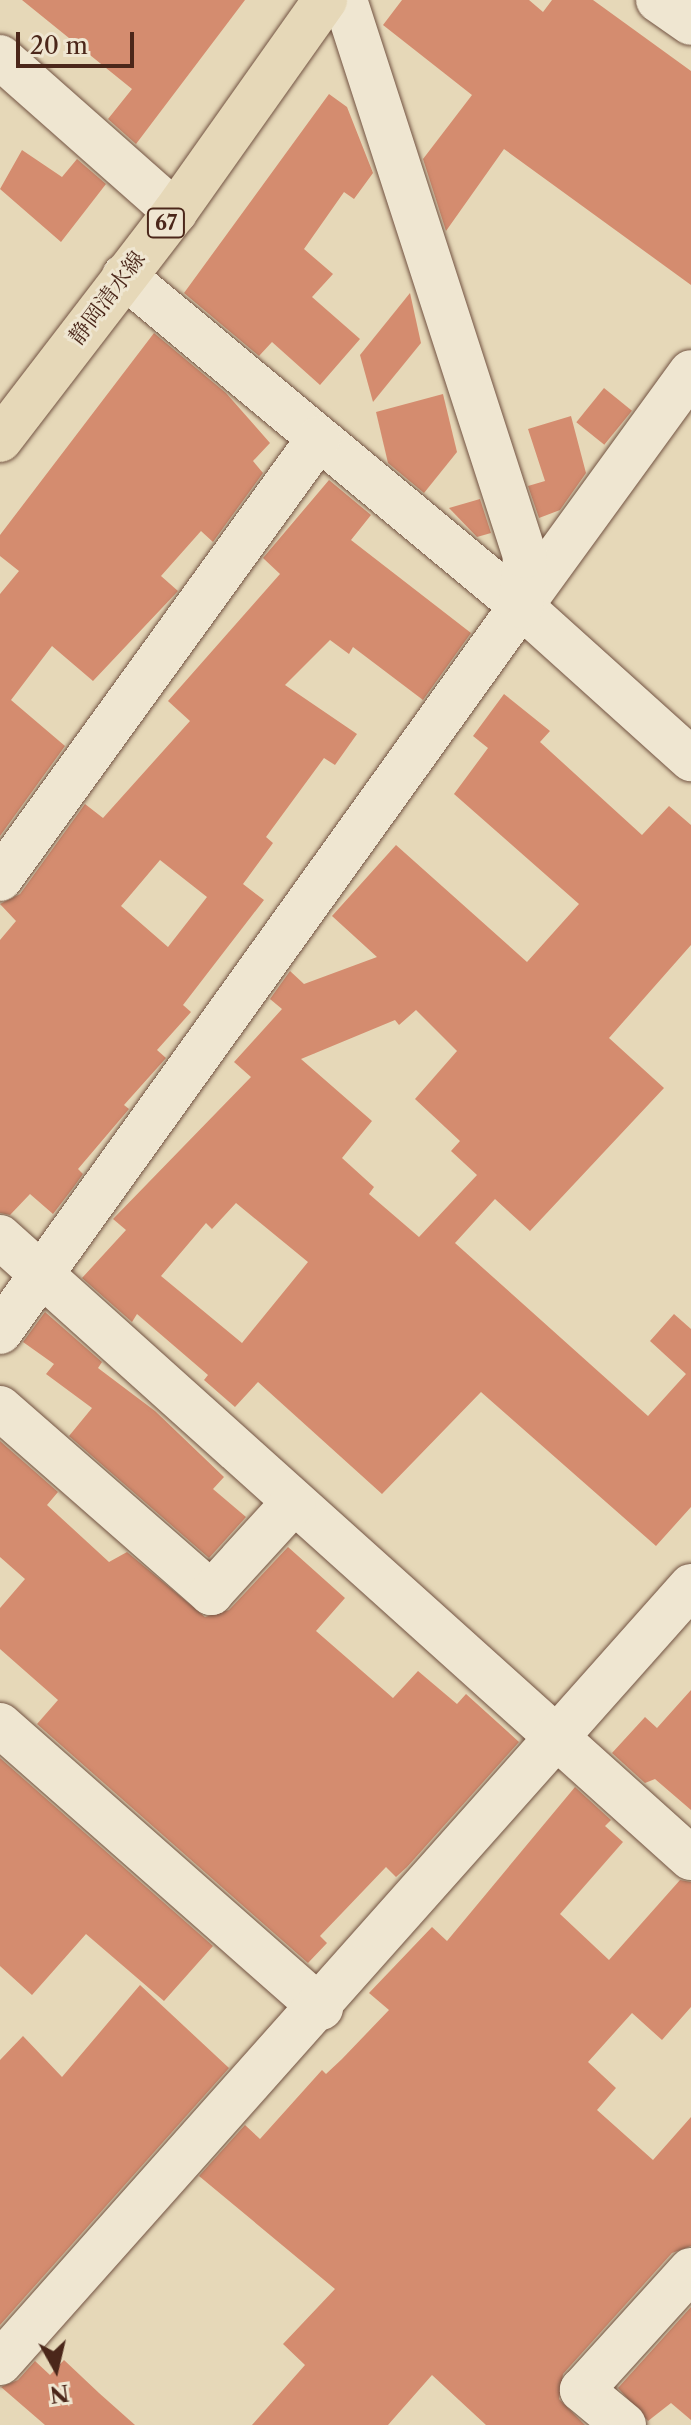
<!DOCTYPE html>
<meta charset="utf-8">
<style>
body{margin:0}
#map{position:relative;width:691px;height:2425px;overflow:hidden;background:#e6d8b8;font-family:"Libre Caslon Text","Noto Serif JP",serif}
div>[style]{position:absolute}
[style*='--x']{left:calc(var(--x)*1px);top:calc(var(--y)*1px);width:calc(var(--w)*1px);rotate:calc(var(--a)*1deg)}
.building>*{inset:0;background:#d48c6f;transform-origin:0 0}
.roads{filter:drop-shadow(0 0 2px #725342) drop-shadow(0 0 2px #725342)}
.minor>*{height:44px;margin:-22px;padding:0 22px;transform-origin:22px;border-radius:22px;background:#efe6d1}
.major>*{height:44px;margin:-22px;padding:0 22px;transform-origin:22px;border-radius:22px;background:#e6d8b8}
span{translate:-50% -50%;white-space:nowrap;text-align:center;line-height:1.15;-webkit-text-stroke:6px #efe6d1;paint-order:stroke}
.shield-label span{padding:2px 6px;background:#efe6d1;border:2px solid;border-radius:6px;-webkit-text-stroke-width:0}
.shield-label{font-size:20px;color:#4b271a;font-weight:700}
.street-label{font-size:22px;color:#4b271a}
.north{position:absolute;left:16px;top:2329px;width:80px;height:80px;-webkit-text-stroke:6px #efe6d1;paint-order:stroke;rotate:172deg;font-size:22px;font-weight:700;line-height:32px;text-align:center;color:#4b271a}
.north::after{content:'';display:block;margin:auto;width:28px;height:36px;background:#4b271a;clip-path:polygon(50% 0,100% 100%,50% 72%,0 100%)}
.scale{position:absolute;left:16px;top:32px;width:118px;height:36px;box-sizing:border-box;border:4px solid #4b271a;border-top:0;padding-left:10px;font-size:24px;line-height:28px;white-space:nowrap;color:#4b271a;-webkit-text-stroke:6px #efe6d1;paint-order:stroke}
</style>
<div id="map">
<div class="building">
<div style="clip-path:polygon(22px 0,245px 0,136px 144px,108px 119px,132px 89px)"></div>
<div style="clip-path:polygon(402px 0,529px 0,543px 12px,552px 0,593px 0,691px 71px,691px 285px,504px 149px,446px 231px,423px 159px,472px 95px,383px 25px)"></div>
<div style="clip-path:polygon(329px 94px,347px 107px,373px 173px,354px 199px,344px 192px,304px 249px,333px 274px,312px 297px,360px 339px,320px 385px,272px 342px,259px 356px,184px 293px)"></div>
<div style="clip-path:polygon(22px 150px,62px 177px,77px 159px,106px 184px,61px 242px,0 189px)"></div>
<div style="clip-path:polygon(410px 293px,421px 343px,373px 402px,360px 355px)"></div>
<div style="clip-path:polygon(154px 333px,226px 393px,270px 443px,253px 461px,263px 473px,213px 542px,201px 531px,161px 576px,178px 591px,93px 681px,52px 646px,11px 700px,65px 746px,0 836px,0 594px,19px 571px,0 556px,0 535px)"></div>
<div style="left:604px;top:388px;width:36px;height:44px;rotate:39deg"></div>
<div style="clip-path:polygon(443px 394px,457px 452px,424px 493px,388px 463px,376px 412px)"></div>
<div style="clip-path:polygon(571px 416px,586px 473px,560px 510px,539px 518px,528px 486px,545px 481px,528px 429px)"></div>
<div style="clip-path:polygon(evenodd,329px 480px,371px 515px,351px 540px,471px 633px,423px 700px,353px 647px,349px 654px,330px 640px,285px 685px,357px 734px,335px 765px,324px 758px,266px 837px,273px 843px,243px 884px,264px 900px,183px 1005px,191px 1012px,157px 1050px,166px 1058px,124px 1105px,129px 1109px,78px 1169px,83px 1174px,73px 1188px,53px 1214px,30px 1194px,10px 1215px,0 1213px,0 940px,16px 921px,0 904px,20px 894px,85px 804px,103px 818px,190px 721px,168px 701px,280px 574px,263px 558px,329px 480px,160px 860px,207px 897px,168px 947px,121px 906px,160px 860px)"></div>
<div style="clip-path:polygon(480px 499px,491px 533px,477px 537px,449px 508px)"></div>
<div style="clip-path:polygon(evenodd,504px 694px,550px 731px,540px 742px,642px 835px,669px 806px,691px 825px,691px 945px,609px 1038px,664px 1088px,530px 1231px,495px 1199px,455px 1243px,648px 1416px,686px 1374px,650px 1341px,674px 1314px,691px 1329px,691px 1507px,656px 1546px,481px 1392px,382px 1494px,258px 1382px,235px 1407px,204px 1380px,208px 1375px,137px 1314px,132px 1322px,82px 1278px,126px 1230px,113px 1219px,251px 1077px,234px 1062px,282px 1009px,270px 999px,290px 971px,304px 984px,377px 957px,332px 916px,396px 845px,527px 962px,579px 904px,454px 794px,488px 748px,473px 736px,504px 694px,416px 1010px,457px 1051px,415px 1099px,460px 1141px,451px 1151px,477px 1175px,419px 1237px,369px 1194px,374px 1187px,342px 1158px,372px 1121px,301px 1059px,395px 1020px,399px 1025px,416px 1010px,504px 694px,236px 1203px,308px 1262px,242px 1343px,161px 1276px,206px 1223px,212px 1229px,236px 1203px)"></div>
<div style="clip-path:polygon(45px 1312px,102px 1362px,98px 1368px,155px 1411px,224px 1477px,213px 1489px,246px 1517px,209px 1558px,69px 1436px,92px 1408px,46px 1374px,54px 1364px,23px 1342px)"></div>
<div style="clip-path:polygon(0 1441px,58px 1492px,47px 1505px,109px 1562px,127px 1552px,205px 1617px,229px 1610px,288px 1547px,345px 1598px,316px 1631px,393px 1698px,418px 1671px,457px 1704px,466px 1694px,519px 1742px,407px 1867px,396px 1877px,386px 1867px,320px 1936px,327px 1943px,308px 1963px,37px 1724px,58px 1700px,0 1649px,0 1608px,25px 1579px,0 1557px)"></div>
<div style="clip-path:polygon(691px 1690px,691px 1810px,655px 1779px,645px 1783px,612px 1753px,645px 1717px,657px 1728px)"></div>
<div style="clip-path:polygon(0 1758px,213px 1946px,164px 2001px,86px 1934px,32px 1995px,0 1966px)"></div>
<div style="clip-path:polygon(575px 1787px,611px 1820px,605px 1826px,623px 1842px,560px 1914px,609px 1960px,680px 1880px,691px 1882px,691px 2007px,662px 2040px,632px 2013px,588px 2062px,616px 2088px,597px 2110px,653px 2160px,691px 2117px,691px 2246px,672px 2253px,563px 2374px,559px 2399px,585px 2425px,486px 2425px,432px 2375px,388px 2425px,252px 2425px,305px 2365px,283px 2344px,335px 2289px,199px 2176px,245px 2125px,260px 2139px,322px 2070px,326px 2074px,342px 2059px,389px 2010px,369px 1993px,432px 1927px,447px 1941px)"></div>
<div style="clip-path:polygon(140px 1985px,229px 2068px,0 2325px,0 2060px,23px 2036px,62px 2077px)"></div>
<div style="clip-path:polygon(691px 2307px,691px 2420px,671px 2403px,648px 2421px,618px 2388px)"></div>
<div style="clip-path:polygon(64px 2360px,99px 2393px,135px 2425px,45px 2425px,1px 2387px,18px 2380px,35px 2361px,50px 2375px)"></div>
</div>
<div class="roads">
<div class="minor">
<div style="--x:658;--y:0;--w:40;--a:34.9"></div>
<div style="--x:0;--y:57;--w:234;--a:41.5"></div>
<div style="--x:124;--y:276;--w:516;--a:39.73"></div>
<div style="--x:521;--y:606;--w:229;--a:42"></div>
<div style="--x:521;--y:606;--w:289;--a:-54"></div>
<div style="--x:0;--y:879;--w:544;--a:-54.12"></div>
<div style="--x:0;--y:1237;--w:929;--a:41.95"></div>
<div style="--x:0;--y:1332;--w:894;--a:-54.34"></div>
<div style="--x:521;--y:606;--w:50;--a:-85.4"></div>
<div style="--x:525;--y:556;--w:584;--a:-107.94"></div>
<div style="--x:0;--y:1408;--w:281;--a:41.2"></div>
<div style="--x:211;--y:1593;--w:123;--a:-47.6"></div>
<div style="--x:0;--y:1725;--w:428;--a:41.4"></div>
<div style="--x:0;--y:2363;--w:1040;--a:-48.35"></div>
<div style="--x:624;--y:2425;--w:55;--a:-140.2"></div>
<div style="--x:582;--y:2390;--w:162;--a:-47.8"></div>
</div>
<div class="major">
<div style="--x:0;--y:440;--w:287;--a:-52.5"></div>
<div style="--x:175;--y:212;--w:260;--a:-54.7"></div>
</div>
</div>
<div class="shield-label">
<span style="left:166px;top:223px">67</span>
</div>
<div class="street-label">
<span style="left:107px;top:298px;rotate:-53deg">静岡清水線</span>
</div>
<div class="north">N</div>
<div class="scale">20 m</div>
</div>
